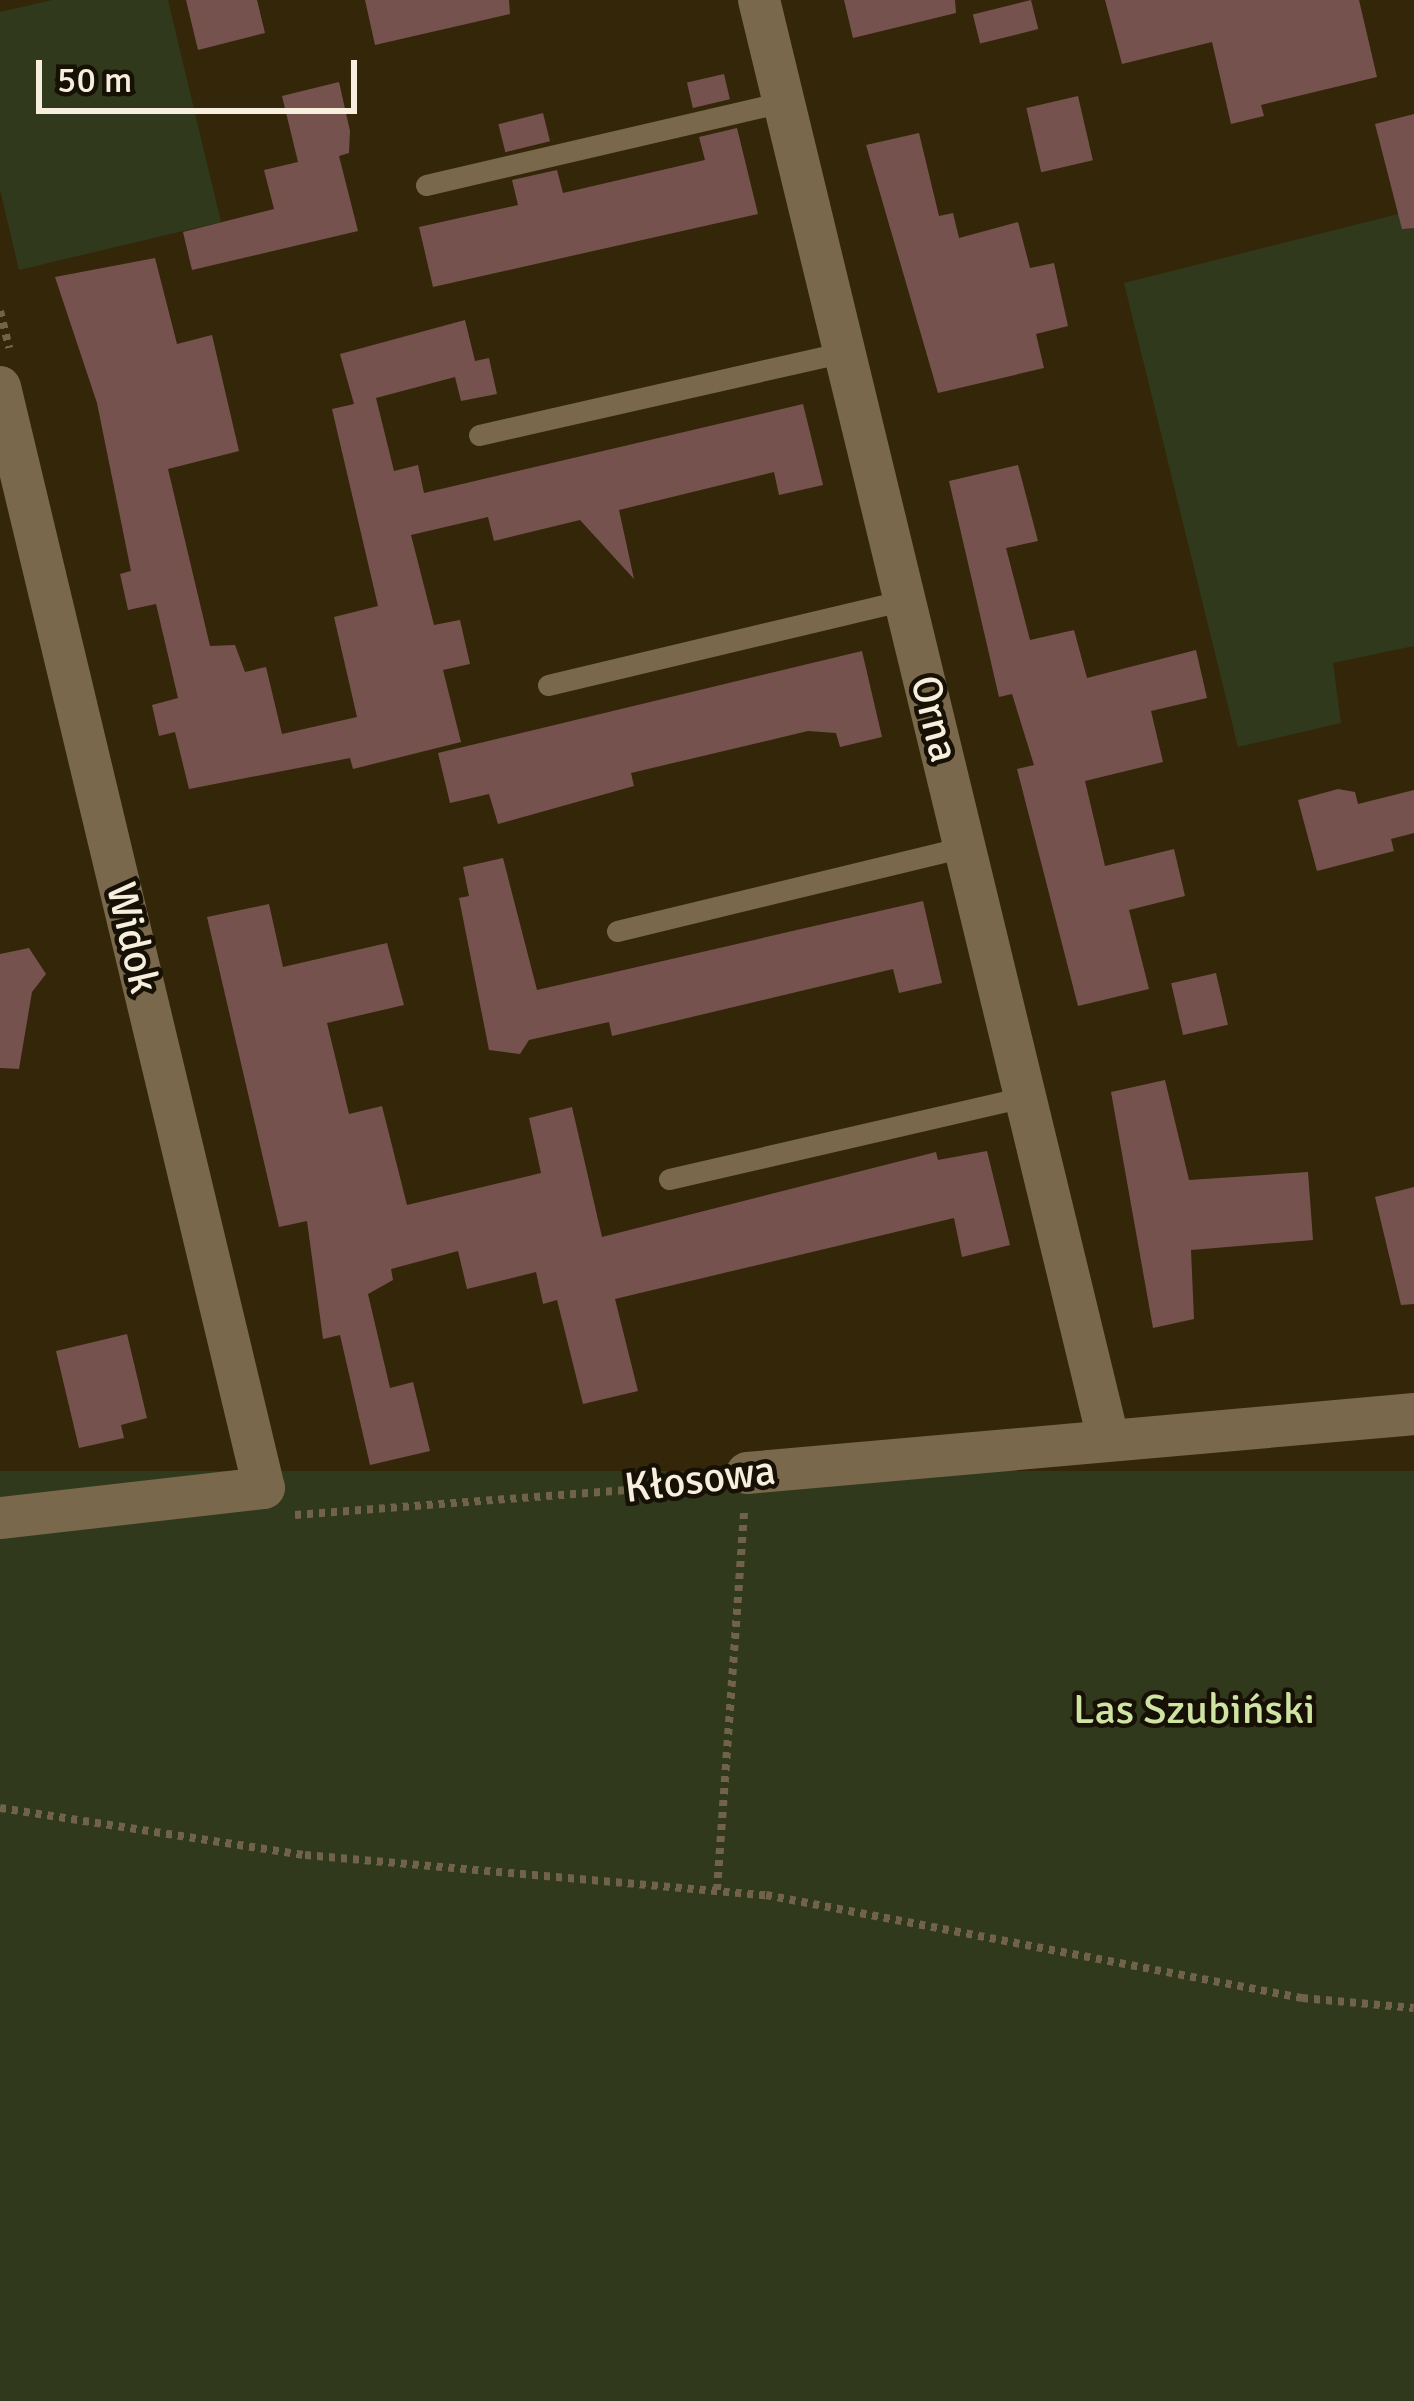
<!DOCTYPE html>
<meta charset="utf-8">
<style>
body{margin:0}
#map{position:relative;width:1414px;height:2401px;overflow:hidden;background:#342608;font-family:Signika,sans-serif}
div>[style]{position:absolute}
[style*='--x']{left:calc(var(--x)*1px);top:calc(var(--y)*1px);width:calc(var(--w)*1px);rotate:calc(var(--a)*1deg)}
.green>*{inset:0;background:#30391b;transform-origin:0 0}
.building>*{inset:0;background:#76524f;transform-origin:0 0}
.path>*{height:8px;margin-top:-4px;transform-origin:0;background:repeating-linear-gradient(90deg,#706349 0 6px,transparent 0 12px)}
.service>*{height:21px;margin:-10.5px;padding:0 10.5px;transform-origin:10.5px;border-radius:10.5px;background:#79684b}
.minor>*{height:42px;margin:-21px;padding:0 21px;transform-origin:21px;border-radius:21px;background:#79684b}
span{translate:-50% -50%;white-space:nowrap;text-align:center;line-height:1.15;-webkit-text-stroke:9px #161005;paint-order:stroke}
.street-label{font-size:42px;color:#f7eedd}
.park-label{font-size:42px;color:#cfe4a3}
.scale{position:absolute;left:36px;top:60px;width:321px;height:54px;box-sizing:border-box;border:6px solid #f7eedd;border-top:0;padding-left:15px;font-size:36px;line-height:42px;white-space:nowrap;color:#f7eedd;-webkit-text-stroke:9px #161005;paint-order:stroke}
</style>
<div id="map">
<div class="green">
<div style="clip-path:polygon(52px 0,168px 0,221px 222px,19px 270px,0 190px,0 12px)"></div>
<div style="clip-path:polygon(1414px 210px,1414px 646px,1333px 663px,1341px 723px,1238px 747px,1124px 283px)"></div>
<div style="left:1414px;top:1471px;width:930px;height:1418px;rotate:90deg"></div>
</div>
<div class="building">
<div style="clip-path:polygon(186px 0,257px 0,265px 33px,198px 50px)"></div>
<div style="clip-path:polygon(365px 0,509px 0,510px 14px,375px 45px)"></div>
<div style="clip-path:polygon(844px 0,955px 0,956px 13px,853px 38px)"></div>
<div style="left:1031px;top:0;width:30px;height:60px;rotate:76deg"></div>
<div style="clip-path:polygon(1105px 0,1359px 0,1377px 77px,1261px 105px,1264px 116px,1231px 124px,1212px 42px,1122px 64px)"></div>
<div style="left:724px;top:74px;width:26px;height:38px;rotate:77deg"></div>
<div style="clip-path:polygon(339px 82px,350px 131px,349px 153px,339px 156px,358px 231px,192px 270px,183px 232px,274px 209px,264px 170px,298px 162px,282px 96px)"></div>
<div style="left:1078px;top:96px;width:66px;height:53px;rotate:77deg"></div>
<div style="left:543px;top:113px;width:29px;height:46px;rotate:76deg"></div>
<div style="clip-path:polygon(1414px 114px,1414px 228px,1402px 229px,1375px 124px)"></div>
<div style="clip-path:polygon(737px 128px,758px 214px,433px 287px,419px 227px,518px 205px,512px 180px,557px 170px,563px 193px,705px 160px,699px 137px)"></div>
<div style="clip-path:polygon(919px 133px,939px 216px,953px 213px,959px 238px,1018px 222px,1030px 268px,1054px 263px,1068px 326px,1036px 334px,1044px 368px,938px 393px,866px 145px)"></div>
<div style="clip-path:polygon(155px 258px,177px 344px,212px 335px,239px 451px,168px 469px,210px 646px,235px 645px,245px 672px,266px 667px,282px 734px,357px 717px,334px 617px,378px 606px,332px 409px,354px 404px,340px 354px,465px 320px,475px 361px,489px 358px,497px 394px,461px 401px,455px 377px,376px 398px,394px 471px,418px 465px,424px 493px,803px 404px,823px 485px,779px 495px,774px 472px,619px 510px,634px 579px,580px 520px,494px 541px,488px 517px,411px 535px,434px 625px,460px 620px,470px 664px,443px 670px,461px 742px,353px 769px,350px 758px,189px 789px,175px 732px,159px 736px,152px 705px,178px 698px,156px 604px,128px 610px,120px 574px,131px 571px,97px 403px,55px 277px)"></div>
<div style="clip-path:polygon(1018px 465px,1038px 541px,1006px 548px,1030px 640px,1074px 630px,1087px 678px,1196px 650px,1207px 698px,1151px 711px,1163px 762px,1085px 781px,1105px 866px,1174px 849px,1185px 896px,1129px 910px,1149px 989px,1078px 1006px,1017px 769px,1034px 765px,1012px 694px,999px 697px,949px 481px)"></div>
<div style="clip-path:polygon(862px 651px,882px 737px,840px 747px,836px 733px,808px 731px,631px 773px,634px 786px,498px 824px,489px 794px,450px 803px,438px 753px)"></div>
<div style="clip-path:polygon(1338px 789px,1355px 792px,1358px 804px,1414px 790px,1414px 833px,1391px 839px,1394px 851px,1317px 871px,1298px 800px)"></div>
<div style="clip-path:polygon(503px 858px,537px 990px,923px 901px,942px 983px,899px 993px,893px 969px,612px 1036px,609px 1022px,529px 1040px,520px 1054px,489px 1050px,459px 898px,469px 896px,463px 867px)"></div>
<div style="clip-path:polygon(269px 904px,283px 967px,387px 943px,404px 1005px,327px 1023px,349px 1114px,382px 1106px,407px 1205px,541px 1173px,529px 1118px,572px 1107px,602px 1237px,936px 1152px,938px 1160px,987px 1151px,1010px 1245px,962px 1257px,954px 1218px,615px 1299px,638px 1391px,583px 1404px,557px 1300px,543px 1304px,536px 1272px,467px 1289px,458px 1251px,391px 1269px,393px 1280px,368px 1294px,390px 1388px,413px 1382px,430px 1451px,370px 1465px,340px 1335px,323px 1339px,307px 1221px,279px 1227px,207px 917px)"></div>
<div style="clip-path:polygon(29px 948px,46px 974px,32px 992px,19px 1069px,0 1068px,0 954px)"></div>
<div style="left:1216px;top:973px;width:53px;height:46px;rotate:77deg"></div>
<div style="clip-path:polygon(1165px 1080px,1189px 1180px,1308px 1172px,1313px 1240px,1191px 1250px,1194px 1319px,1153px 1328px,1111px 1092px)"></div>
<div style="clip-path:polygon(1414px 1187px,1414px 1304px,1401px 1305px,1375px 1197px)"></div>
<div style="clip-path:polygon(127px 1334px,147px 1418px,121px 1425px,124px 1438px,79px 1448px,56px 1351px)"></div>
</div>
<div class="path">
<div style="--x:0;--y:311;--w:38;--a:76"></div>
<div style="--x:295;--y:1515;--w:416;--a:-4.3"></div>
<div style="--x:0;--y:1808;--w:309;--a:8.8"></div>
<div style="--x:305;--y:1855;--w:463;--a:5"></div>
<div style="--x:766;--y:1895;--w:546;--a:10.88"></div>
<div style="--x:1302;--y:1998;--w:112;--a:5.1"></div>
<div style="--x:717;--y:1890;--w:382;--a:-85.9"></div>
</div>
<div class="service">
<div style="--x:426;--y:185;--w:367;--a:-13.1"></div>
<div style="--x:479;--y:435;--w:374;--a:-12.8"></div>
<div style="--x:548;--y:685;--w:366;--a:-13.4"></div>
<div style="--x:617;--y:931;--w:358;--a:-13.6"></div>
<div style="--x:669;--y:1179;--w:365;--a:-13"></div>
</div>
<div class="minor">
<div style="--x:759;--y:0;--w:1480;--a:76.36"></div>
<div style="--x:0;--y:387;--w:1132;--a:76.52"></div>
<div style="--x:264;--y:1488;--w:266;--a:173.5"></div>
<div style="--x:747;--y:1473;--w:670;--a:-5.05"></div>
</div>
<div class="street-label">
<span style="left:934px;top:719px;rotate:76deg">Orna</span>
<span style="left:132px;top:938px;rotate:77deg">Widok</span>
<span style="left:700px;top:1480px;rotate:-7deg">Kłosowa</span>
</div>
<div class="park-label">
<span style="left:1194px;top:1710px">Las Szubiński</span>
</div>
<div class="scale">50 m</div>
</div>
